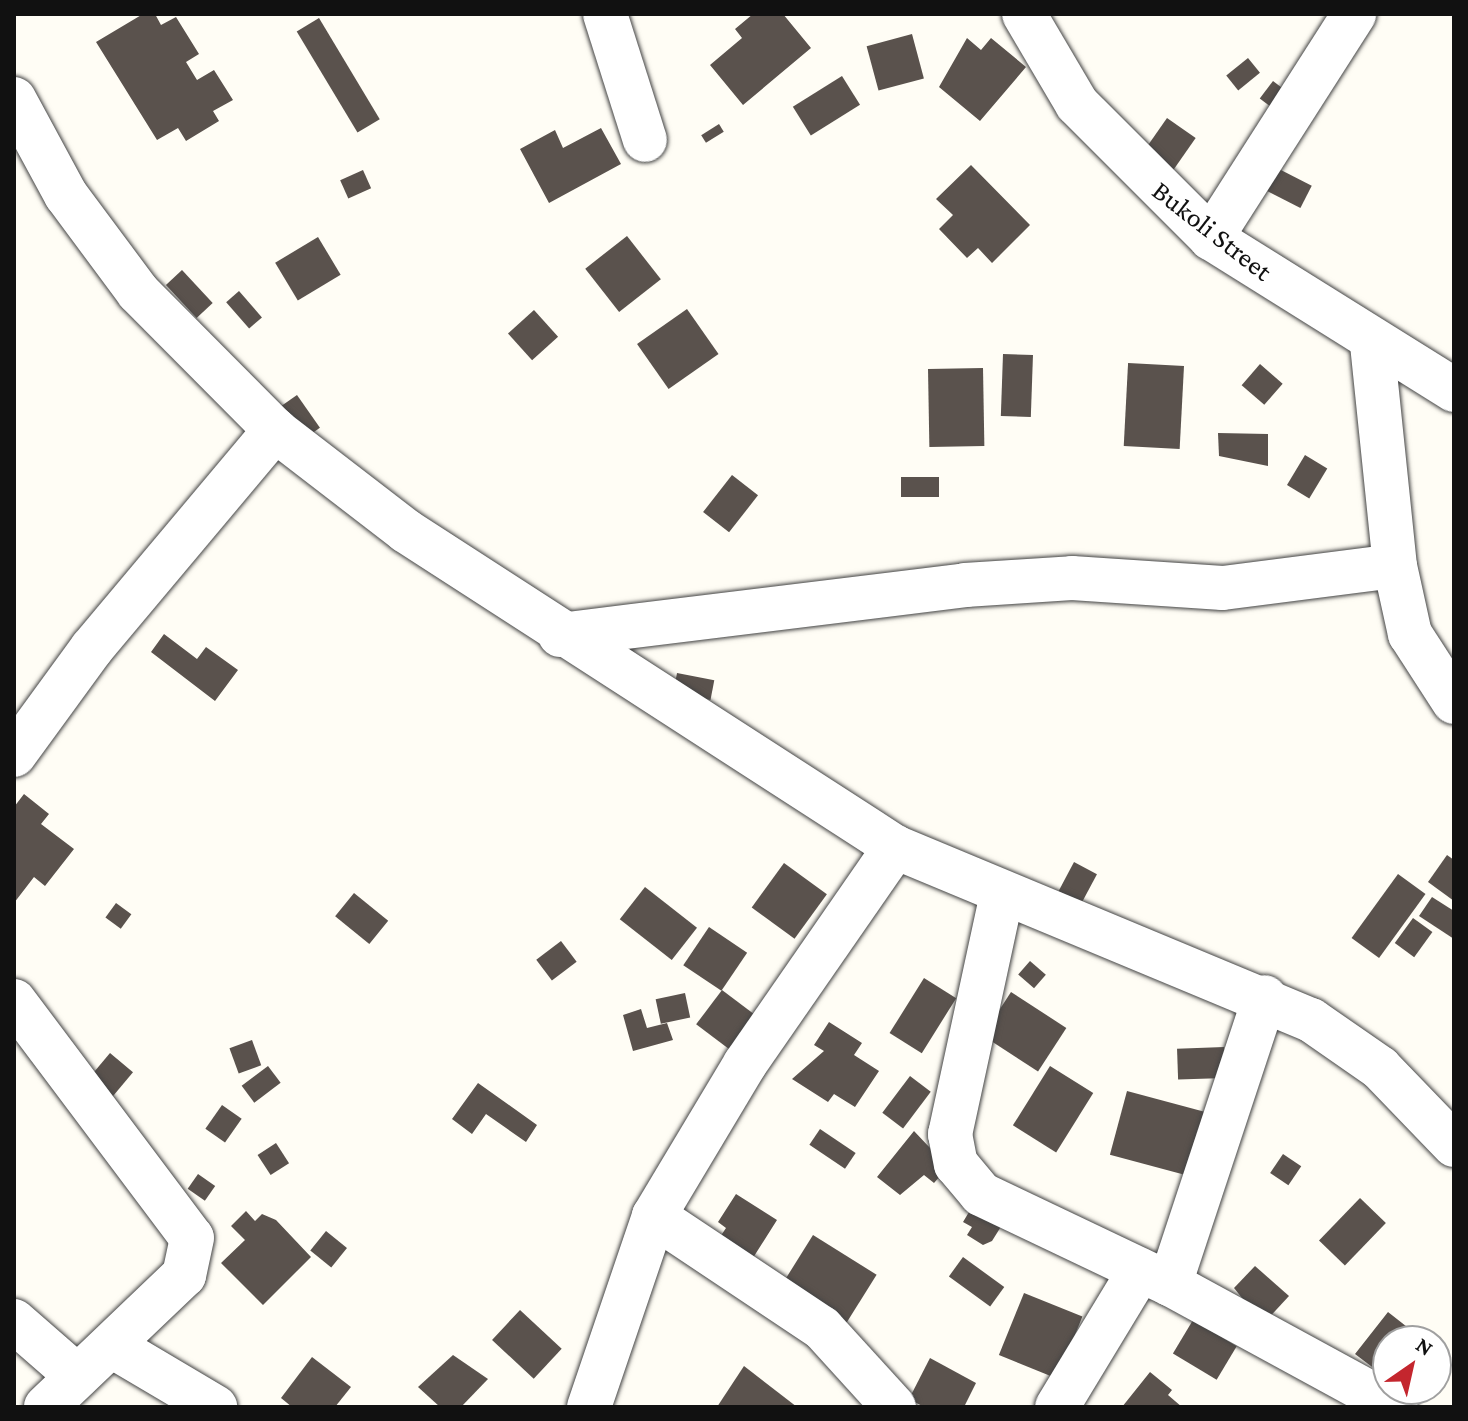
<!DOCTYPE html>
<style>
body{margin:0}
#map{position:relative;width:1468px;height:1421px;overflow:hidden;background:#fffdf5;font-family:"Crimson Pro",serif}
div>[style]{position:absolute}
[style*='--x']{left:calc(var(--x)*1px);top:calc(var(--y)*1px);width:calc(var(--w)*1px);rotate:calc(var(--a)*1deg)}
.building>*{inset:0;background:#5a524d;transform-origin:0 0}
.roads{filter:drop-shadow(0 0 2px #444) drop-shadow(0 0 2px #444)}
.minor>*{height:44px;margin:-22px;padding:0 22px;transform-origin:22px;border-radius:22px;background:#fff}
span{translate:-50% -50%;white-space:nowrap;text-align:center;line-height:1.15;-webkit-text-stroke:8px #fff;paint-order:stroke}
.street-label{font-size:28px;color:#111}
.frame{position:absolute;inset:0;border:16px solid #111;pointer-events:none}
.north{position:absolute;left:1372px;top:1325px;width:80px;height:80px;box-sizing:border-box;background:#fff;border:2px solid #a0a0a0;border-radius:50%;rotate:34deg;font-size:22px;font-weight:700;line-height:32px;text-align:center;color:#111}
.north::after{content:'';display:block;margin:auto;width:28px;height:36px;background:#c4262e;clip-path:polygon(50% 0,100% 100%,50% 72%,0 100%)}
</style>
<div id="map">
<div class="building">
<div style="clip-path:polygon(143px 14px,155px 14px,161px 25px,176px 17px,199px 54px,186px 62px,197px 80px,214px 70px,233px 100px,213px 111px,219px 121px,186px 141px,178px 128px,157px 140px,96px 42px)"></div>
<div style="clip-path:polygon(753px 14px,783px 14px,811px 48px,743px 105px,710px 65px,742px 38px,735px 29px)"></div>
<div style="left:319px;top:18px;width:118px;height:26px;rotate:59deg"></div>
<div style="left:912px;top:34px;width:46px;height:47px;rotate:75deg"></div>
<div style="clip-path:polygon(967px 38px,981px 50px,991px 38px,1026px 67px,980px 121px,939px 87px)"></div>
<div style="left:1248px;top:58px;width:19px;height:28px;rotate:51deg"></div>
<div style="left:842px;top:76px;width:34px;height:58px;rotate:58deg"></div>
<div style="left:1273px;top:81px;width:26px;height:22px;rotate:37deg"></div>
<div style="left:1167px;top:118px;width:35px;height:49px;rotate:35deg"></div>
<div style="left:719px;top:124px;width:9px;height:21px;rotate:58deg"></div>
<div style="clip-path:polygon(601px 128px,621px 164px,549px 203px,520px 149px,555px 130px,563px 148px)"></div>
<div style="clip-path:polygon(971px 165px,1030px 225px,992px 263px,978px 248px,967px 258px,939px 229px,953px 215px,936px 199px)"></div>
<div style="left:1277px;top:168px;width:39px;height:25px;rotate:27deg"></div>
<div style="left:363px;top:170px;width:20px;height:25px;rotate:66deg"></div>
<div style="left:627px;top:236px;width:55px;height:53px;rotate:52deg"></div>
<div style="left:318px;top:237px;width:44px;height:50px;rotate:59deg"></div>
<div style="left:182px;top:270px;width:45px;height:22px;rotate:47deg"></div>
<div style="left:239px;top:291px;width:35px;height:17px;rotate:49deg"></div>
<div style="left:687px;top:309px;width:55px;height:61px;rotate:55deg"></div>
<div style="left:534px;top:310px;width:36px;height:35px;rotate:48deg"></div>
<div style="left:1003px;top:354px;width:30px;height:62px;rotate:2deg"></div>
<div style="left:1260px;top:364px;width:30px;height:28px;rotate:41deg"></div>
<div style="left:1184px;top:366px;width:83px;height:56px;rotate:93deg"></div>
<div style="left:983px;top:368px;width:78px;height:55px;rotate:89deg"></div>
<div style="left:297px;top:395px;width:40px;height:24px;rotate:55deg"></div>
<div style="clip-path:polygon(1218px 433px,1268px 434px,1268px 466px,1219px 456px)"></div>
<div style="left:1305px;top:455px;width:26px;height:35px;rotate:31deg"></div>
<div style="left:732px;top:475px;width:33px;height:47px;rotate:38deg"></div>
<div style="left:901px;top:477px;width:38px;height:20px"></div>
<div style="clip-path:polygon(164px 634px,197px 659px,206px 647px,238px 670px,215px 701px,151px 652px)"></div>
<div style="left:677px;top:673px;width:38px;height:20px;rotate:11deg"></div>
<div style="clip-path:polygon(24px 794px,49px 814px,41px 824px,74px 849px,45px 886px,34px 877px,14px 903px,14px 807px)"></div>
<div style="clip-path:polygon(1447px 855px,1454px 860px,1454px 901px,1428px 882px)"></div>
<div style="left:1074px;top:862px;width:26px;height:33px;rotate:28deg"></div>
<div style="left:784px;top:863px;width:53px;height:55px;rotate:36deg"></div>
<div style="left:1398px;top:874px;width:34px;height:79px;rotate:36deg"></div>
<div style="left:645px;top:887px;width:66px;height:41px;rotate:38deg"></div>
<div style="left:354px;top:893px;width:44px;height:30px;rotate:39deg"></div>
<div style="clip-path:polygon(1432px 897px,1454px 911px,1454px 939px,1419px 916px)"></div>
<div style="left:116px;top:903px;width:19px;height:18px;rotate:36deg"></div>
<div style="left:1413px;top:918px;width:24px;height:31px;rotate:36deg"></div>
<div style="left:709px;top:927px;width:46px;height:46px;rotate:34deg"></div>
<div style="left:561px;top:941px;width:26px;height:31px;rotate:53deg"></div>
<div style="left:1030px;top:961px;width:21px;height:18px;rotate:41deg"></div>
<div style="left:924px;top:978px;width:38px;height:65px;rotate:32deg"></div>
<div style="left:722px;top:990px;width:49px;height:43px;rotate:37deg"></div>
<div style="left:1011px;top:992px;width:66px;height:52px;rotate:33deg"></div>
<div style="left:685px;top:993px;width:25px;height:30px;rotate:78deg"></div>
<div style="clip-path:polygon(641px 1009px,647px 1028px,667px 1023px,673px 1040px,633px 1051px,623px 1015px)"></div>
<div style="clip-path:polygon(829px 1022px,862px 1043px,854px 1055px,879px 1071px,855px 1107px,834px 1094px,828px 1102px,792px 1079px,824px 1051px,814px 1045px)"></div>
<div style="left:252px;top:1040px;width:27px;height:24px;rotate:70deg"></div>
<div style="left:1224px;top:1047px;width:31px;height:47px;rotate:88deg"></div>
<div style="left:110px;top:1053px;width:30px;height:46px;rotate:40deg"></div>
<div style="left:268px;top:1066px;width:21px;height:33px;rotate:53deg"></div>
<div style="left:1050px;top:1066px;width:51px;height:70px;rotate:32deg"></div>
<div style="left:910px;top:1076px;width:26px;height:46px;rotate:37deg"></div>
<div style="clip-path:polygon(478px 1083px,537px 1125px,526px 1142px,486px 1114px,472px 1134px,452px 1119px)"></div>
<div style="left:1127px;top:1091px;width:82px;height:66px;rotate:15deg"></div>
<div style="left:222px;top:1105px;width:24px;height:29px;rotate:35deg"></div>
<div style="left:820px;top:1129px;width:43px;height:19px;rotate:34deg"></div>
<div style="clip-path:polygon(914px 1131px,948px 1167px,934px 1183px,924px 1175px,900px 1195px,877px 1177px)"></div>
<div style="left:276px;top:1143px;width:24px;height:22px;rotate:57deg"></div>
<div style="left:1283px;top:1154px;width:22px;height:23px;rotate:34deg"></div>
<div style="left:198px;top:1174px;width:21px;height:18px;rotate:35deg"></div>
<div style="clip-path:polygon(736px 1194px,777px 1220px,751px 1261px,718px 1240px,726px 1228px,718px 1222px)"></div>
<div style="left:1360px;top:1198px;width:36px;height:59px;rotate:44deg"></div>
<div style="clip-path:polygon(972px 1207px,1002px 1225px,992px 1241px,983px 1245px,967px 1235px,972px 1227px,963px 1222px)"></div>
<div style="clip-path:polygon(246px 1211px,255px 1221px,262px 1214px,276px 1220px,311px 1257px,263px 1305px,221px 1263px,245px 1240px,231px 1226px)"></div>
<div style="left:326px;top:1231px;width:27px;height:25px;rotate:39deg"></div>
<div style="left:813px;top:1235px;width:75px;height:65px;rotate:32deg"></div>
<div style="left:963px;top:1257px;width:51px;height:24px;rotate:36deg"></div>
<div style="clip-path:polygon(1255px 1266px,1289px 1296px,1263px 1324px,1234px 1288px)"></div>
<div style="left:1024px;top:1293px;width:63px;height:67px;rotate:22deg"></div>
<div style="left:520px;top:1310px;width:57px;height:41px;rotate:43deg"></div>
<div style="clip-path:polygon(1388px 1312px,1425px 1341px,1388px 1341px,1388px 1379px,1355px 1354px)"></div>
<div style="left:1193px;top:1320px;width:51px;height:39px;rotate:31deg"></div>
<div style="clip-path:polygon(453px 1355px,488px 1379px,461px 1407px,440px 1407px,418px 1387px)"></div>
<div style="clip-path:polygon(312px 1357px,351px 1387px,335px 1407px,292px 1407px,281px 1398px)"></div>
<div style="clip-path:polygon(930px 1358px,976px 1383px,964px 1407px,924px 1407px,909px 1399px)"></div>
<div style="clip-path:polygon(744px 1366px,797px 1407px,717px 1407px)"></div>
<div style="clip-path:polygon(1150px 1372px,1172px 1390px,1168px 1395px,1182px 1407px,1122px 1407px)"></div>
</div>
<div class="roads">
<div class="minor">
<div style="--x:605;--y:14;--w:132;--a:72.4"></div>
<div style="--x:1024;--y:14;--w:104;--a:59.5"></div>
<div style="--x:1077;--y:104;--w:190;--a:45"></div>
<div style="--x:1211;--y:238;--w:287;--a:32"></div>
<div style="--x:14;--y:99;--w:109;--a:61.6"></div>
<div style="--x:66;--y:195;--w:121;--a:53.4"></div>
<div style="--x:138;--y:292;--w:194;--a:45.2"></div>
<div style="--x:275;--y:430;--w:165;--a:37.6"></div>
<div style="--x:406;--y:531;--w:582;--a:32.87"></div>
<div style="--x:895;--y:847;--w:451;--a:22.6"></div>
<div style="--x:1311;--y:1020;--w:84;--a:34.8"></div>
<div style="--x:1380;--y:1068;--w:107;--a:46.1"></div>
<div style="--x:1211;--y:238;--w:266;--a:-57.4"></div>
<div style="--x:1372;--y:344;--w:223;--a:84.1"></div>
<div style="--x:1395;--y:566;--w:70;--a:77.6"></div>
<div style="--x:1410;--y:634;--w:81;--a:57.1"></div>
<div style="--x:560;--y:635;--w:408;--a:-7"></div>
<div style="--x:965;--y:585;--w:107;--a:-3.7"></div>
<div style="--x:1072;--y:578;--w:151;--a:3.8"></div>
<div style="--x:1223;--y:588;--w:173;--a:-7.3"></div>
<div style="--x:14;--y:755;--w:132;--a:-53.9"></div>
<div style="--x:92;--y:648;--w:285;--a:-50"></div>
<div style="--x:1002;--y:894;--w:246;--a:102.2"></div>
<div style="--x:950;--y:1134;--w:31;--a:79"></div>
<div style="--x:956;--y:1164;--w:39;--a:50"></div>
<div style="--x:981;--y:1194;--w:209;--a:25.5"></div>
<div style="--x:1170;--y:1284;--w:257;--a:28.6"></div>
<div style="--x:14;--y:1001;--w:296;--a:53.1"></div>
<div style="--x:192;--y:1238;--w:38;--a:102"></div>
<div style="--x:184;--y:1275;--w:191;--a:136.3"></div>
<div style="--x:654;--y:1216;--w:202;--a:33.7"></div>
<div style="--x:822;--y:1328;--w:107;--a:47.7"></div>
<div style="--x:1170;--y:1284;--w:302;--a:-71.7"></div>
<div style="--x:14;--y:1321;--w:84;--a:41.1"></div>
<div style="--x:112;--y:1346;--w:120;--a:30.6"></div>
<div style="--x:589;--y:1407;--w:202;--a:-71.2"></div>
<div style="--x:654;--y:1216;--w:177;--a:-59.1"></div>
<div style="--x:745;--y:1064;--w:264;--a:-55.3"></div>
<div style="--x:1057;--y:1407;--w:160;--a:-58.8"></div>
</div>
</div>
<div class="street-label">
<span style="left:1212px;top:231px;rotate:38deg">Bukoli Street</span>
</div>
<div class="frame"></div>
<div class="north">N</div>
</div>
